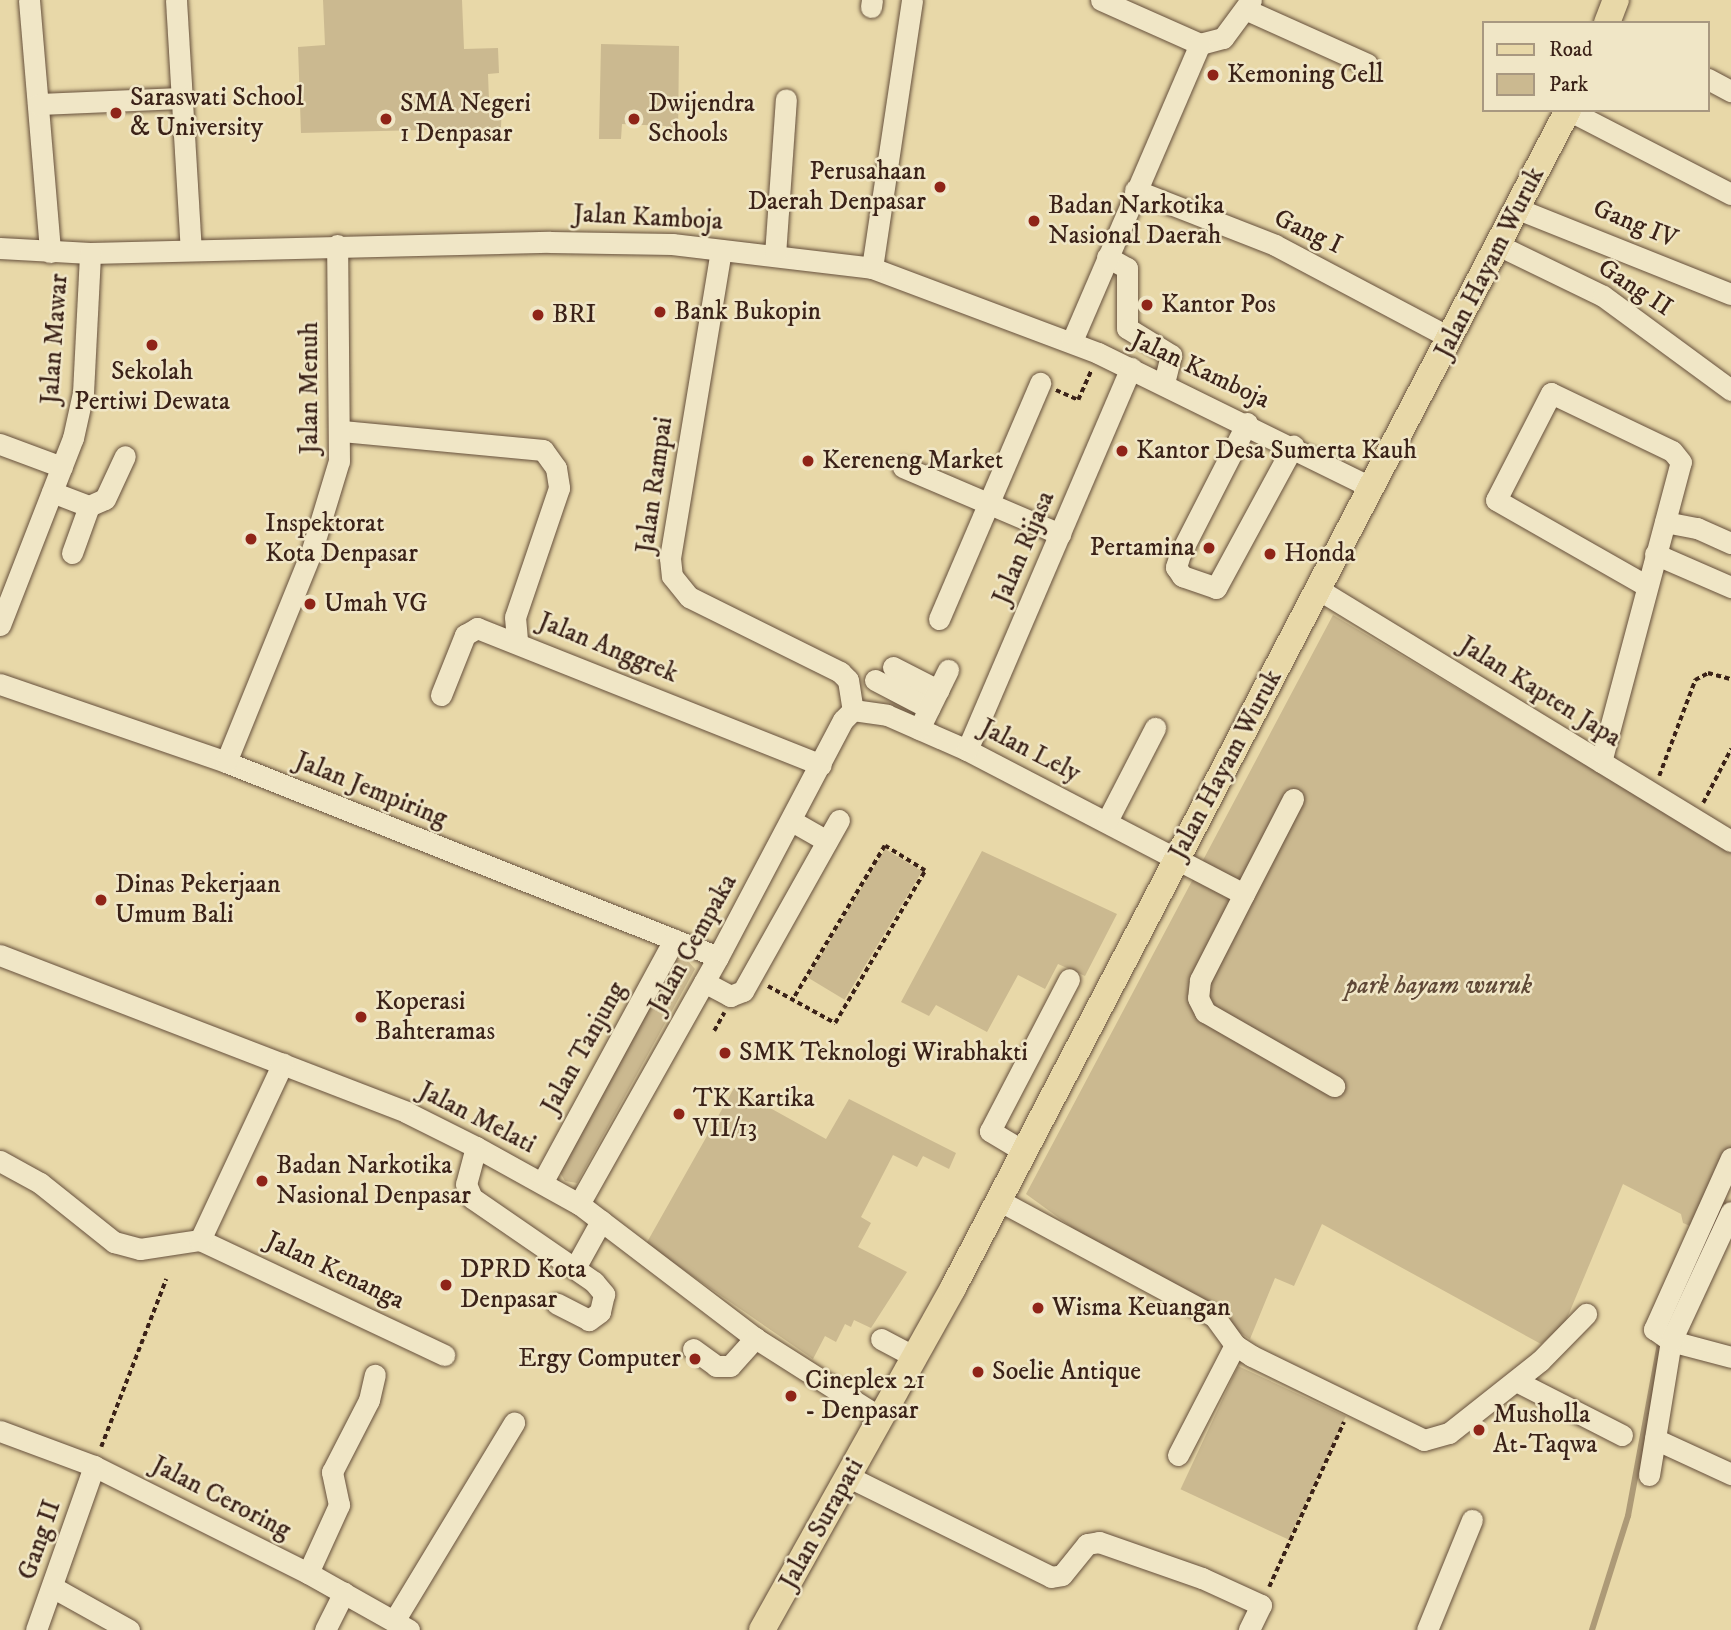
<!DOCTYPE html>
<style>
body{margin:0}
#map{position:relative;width:1731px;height:1630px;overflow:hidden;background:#e8d8a8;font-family:"IM FELL DW Pica",serif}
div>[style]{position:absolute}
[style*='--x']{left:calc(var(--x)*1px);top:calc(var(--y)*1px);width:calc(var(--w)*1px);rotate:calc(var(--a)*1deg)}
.green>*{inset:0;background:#cbb990;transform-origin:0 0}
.stream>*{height:6px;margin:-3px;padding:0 3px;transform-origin:3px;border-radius:3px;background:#ad9a77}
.path>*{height:3.5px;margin-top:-1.75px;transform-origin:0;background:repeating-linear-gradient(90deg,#3b2218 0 5px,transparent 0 8.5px)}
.roads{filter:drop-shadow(0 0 2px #66503c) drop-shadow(0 0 2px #66503c)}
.minor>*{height:21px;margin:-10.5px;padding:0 10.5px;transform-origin:10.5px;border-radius:10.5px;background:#f0e6c6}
.major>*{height:26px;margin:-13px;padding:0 13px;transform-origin:13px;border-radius:13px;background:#e8d8a8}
.dots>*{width:19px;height:19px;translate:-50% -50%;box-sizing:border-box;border:4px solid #f0e6c6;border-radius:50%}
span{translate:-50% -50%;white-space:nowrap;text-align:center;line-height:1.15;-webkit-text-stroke:5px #f0e6c6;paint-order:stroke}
.poi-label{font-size:26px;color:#3b2218}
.left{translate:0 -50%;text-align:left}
.right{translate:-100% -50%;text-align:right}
.street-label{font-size:26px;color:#3b2218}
.park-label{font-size:26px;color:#5f4836;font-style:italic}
.legend{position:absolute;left:1482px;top:21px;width:228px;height:91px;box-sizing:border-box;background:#f0e6c6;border:2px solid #a89880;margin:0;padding:9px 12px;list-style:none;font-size:21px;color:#3b2218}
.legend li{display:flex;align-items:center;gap:14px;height:35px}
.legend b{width:35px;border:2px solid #a89880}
</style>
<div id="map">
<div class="green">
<div style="clip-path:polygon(323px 0,462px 0,464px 49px,498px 48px,499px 73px,488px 74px,489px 100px,502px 100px,501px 128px,301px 133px,298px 47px,325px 45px)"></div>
<div style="clip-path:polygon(601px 44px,679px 46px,678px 142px,666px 142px,666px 126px,622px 124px,621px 139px,599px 139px)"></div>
<div style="clip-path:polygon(1333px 615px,1731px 851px,1731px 1152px,1695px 1228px,1683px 1223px,1681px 1214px,1623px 1184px,1565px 1323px,1541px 1344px,1322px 1224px,1294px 1286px,1275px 1278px,1250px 1339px,1081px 1234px,1026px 1194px)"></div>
<div style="left:885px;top:849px;width:43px;height:150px;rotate:31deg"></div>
<div style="clip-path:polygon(982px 851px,1117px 914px,1085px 976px,1058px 964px,1045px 989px,1018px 975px,987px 1032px,936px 1005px,929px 1016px,901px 1002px)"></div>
<div style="clip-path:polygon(675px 960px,687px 960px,695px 969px,577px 1183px,565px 1181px,559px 1171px)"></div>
<div style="clip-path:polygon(734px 1088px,826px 1139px,849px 1099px,956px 1153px,949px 1169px,923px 1156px,917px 1167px,893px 1155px,861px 1217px,871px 1223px,858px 1247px,907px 1272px,871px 1328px,854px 1320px,851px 1327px,845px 1324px,836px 1342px,825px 1336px,813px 1359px,646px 1244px)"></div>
<div style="left:1238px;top:1366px;width:119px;height:136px;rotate:25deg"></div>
</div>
<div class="stream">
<div style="--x:1592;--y:1630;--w:120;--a:-72.5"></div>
<div style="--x:1628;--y:1516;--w:181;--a:-79.5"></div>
</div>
<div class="path">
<div style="--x:1056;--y:390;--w:24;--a:24"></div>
<div style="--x:1078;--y:400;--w:32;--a:-66"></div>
<div style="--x:1659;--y:776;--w:103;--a:-69.4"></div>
<div style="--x:1695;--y:680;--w:15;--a:-28"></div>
<div style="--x:1708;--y:673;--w:24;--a:15"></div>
<div style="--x:1703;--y:803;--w:61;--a:-62.6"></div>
<div style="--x:768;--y:986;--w:77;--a:28.9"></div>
<div style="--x:835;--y:1023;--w:177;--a:-59.4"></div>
<div style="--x:925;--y:871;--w:47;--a:-148"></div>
<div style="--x:885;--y:846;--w:179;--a:120.9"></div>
<div style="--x:714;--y:1031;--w:21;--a:-61"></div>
<div style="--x:101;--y:1447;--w:180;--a:-68.8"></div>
<div style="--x:1269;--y:1587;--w:181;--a:-65.6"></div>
</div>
<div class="roads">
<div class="minor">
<div style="--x:29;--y:0;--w:253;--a:85.2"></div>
<div style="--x:176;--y:0;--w:249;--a:86.6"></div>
<div style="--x:1101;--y:0;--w:108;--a:24"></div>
<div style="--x:871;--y:7;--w:7;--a:-82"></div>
<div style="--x:1247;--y:10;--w:132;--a:24.2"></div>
<div style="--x:1200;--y:44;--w:24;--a:-15"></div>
<div style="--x:1223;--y:38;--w:47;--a:-53.6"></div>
<div style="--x:1708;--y:79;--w:26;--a:28"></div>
<div style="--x:38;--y:104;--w:144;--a:-2.4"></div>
<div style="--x:1568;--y:110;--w:183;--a:27.3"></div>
<div style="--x:1135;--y:190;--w:150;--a:21.4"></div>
<div style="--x:1275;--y:245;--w:199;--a:27.9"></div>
<div style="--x:1518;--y:209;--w:229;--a:21.8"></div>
<div style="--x:1500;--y:246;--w:114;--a:25.9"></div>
<div style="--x:1603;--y:296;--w:159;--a:36.3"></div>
<div style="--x:0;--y:248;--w:90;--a:3.2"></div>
<div style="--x:90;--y:253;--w:460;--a:-1.4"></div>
<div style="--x:550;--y:242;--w:122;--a:0.9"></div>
<div style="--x:672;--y:244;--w:201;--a:6.8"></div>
<div style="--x:872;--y:268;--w:241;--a:20.6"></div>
<div style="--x:1098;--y:353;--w:305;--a:26.2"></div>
<div style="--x:721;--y:250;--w:312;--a:99.4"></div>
<div style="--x:670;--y:558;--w:18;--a:84"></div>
<div style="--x:672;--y:576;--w:27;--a:51"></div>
<div style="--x:689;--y:597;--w:169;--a:26.4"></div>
<div style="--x:840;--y:672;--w:11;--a:45"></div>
<div style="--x:848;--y:680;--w:30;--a:81"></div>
<div style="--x:775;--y:255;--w:156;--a:-86"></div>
<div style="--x:1107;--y:257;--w:23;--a:29"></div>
<div style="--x:1127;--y:268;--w:60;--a:90"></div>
<div style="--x:1127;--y:328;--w:52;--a:31.5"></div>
<div style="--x:1171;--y:355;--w:30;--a:104"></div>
<div style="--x:872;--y:268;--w:271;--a:-81.5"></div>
<div style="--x:1072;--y:341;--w:323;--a:-66.7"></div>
<div style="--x:1247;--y:423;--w:147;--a:117.1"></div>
<div style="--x:1180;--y:554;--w:14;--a:107"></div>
<div style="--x:1176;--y:567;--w:11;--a:56"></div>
<div style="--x:1182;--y:576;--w:36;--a:19"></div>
<div style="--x:1216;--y:588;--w:162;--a:-61.5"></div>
<div style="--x:342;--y:431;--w:202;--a:5.4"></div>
<div style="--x:543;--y:450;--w:22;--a:54"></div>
<div style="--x:556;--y:468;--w:20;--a:81"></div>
<div style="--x:559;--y:488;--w:136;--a:108.8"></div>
<div style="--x:515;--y:617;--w:23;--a:85"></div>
<div style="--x:0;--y:444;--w:66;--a:20.4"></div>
<div style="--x:903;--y:467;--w:171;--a:23.1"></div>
<div style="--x:52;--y:492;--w:40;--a:21"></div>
<div style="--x:89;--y:506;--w:50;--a:109.9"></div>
<div style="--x:89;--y:506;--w:17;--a:-24"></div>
<div style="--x:105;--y:499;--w:47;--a:-65.1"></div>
<div style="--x:1665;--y:522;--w:33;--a:11"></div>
<div style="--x:1697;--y:528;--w:37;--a:24"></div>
<div style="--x:1655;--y:554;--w:83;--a:23.5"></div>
<div style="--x:1321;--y:591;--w:480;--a:31.4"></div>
<div style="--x:939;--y:619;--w:257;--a:-66.8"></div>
<div style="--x:0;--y:625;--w:201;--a:-68.7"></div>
<div style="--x:73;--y:438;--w:46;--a:-77.5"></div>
<div style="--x:83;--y:393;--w:140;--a:-87.1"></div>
<div style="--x:893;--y:667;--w:51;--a:27.1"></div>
<div style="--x:875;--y:680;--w:61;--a:27.4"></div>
<div style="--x:0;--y:684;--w:239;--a:19"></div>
<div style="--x:226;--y:762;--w:529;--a:21.62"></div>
<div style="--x:441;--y:695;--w:65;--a:-68.2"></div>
<div style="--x:465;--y:635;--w:14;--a:-30"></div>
<div style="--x:477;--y:628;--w:370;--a:21.7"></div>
<div style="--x:853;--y:710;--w:34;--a:8"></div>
<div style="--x:887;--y:715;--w:87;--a:23.6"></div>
<div style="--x:967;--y:750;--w:312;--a:27.5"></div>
<div style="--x:1244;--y:894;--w:97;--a:117.1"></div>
<div style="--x:1200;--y:980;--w:18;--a:96"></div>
<div style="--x:1198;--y:998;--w:16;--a:63"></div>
<div style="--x:1205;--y:1012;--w:149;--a:29.8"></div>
<div style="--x:919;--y:729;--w:66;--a:-63.8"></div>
<div style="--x:967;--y:750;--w:416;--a:-66.8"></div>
<div style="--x:226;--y:762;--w:226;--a:-67.9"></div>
<div style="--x:311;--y:553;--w:96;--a:-73.1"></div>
<div style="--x:339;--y:461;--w:216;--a:-90.5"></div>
<div style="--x:1601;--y:762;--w:310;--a:-75.1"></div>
<div style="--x:1681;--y:462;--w:14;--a:-129"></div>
<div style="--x:1672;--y:451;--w:134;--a:-154.4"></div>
<div style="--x:1551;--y:393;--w:120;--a:117.2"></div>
<div style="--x:1496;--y:500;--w:172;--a:29.7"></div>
<div style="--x:792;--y:821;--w:40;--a:29.7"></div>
<div style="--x:1107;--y:821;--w:105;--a:-62.7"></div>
<div style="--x:1244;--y:894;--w:107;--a:-62.7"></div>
<div style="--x:0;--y:955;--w:435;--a:21.1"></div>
<div style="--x:406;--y:1112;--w:78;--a:26.6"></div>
<div style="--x:476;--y:1147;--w:118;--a:29"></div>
<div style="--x:579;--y:1204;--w:221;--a:37.3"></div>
<div style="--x:755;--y:1338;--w:149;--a:32.4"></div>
<div style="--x:704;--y:982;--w:30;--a:28"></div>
<div style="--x:730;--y:996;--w:14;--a:-21"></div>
<div style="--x:743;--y:991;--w:196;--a:-60.7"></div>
<div style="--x:476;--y:1147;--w:38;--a:105"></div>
<div style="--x:466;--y:1184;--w:15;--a:67"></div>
<div style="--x:472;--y:1198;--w:148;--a:34.5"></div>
<div style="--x:594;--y:1282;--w:16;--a:50"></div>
<div style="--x:604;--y:1294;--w:18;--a:103"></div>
<div style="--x:600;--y:1312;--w:14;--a:144"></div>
<div style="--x:589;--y:1320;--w:36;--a:-153"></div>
<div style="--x:1025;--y:1152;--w:41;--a:-149"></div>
<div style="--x:990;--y:1131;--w:171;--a:-62.5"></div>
<div style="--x:1731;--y:1158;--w:188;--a:114.2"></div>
<div style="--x:1654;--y:1329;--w:21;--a:35"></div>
<div style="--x:1671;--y:1341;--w:62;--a:14.9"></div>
<div style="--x:0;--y:1161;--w:46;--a:28.8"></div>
<div style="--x:40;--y:1183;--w:95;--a:38.6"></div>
<div style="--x:114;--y:1242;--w:27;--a:15"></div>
<div style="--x:140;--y:1249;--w:61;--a:-8.5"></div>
<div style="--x:200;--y:1240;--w:270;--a:25.2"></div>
<div style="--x:542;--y:1183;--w:277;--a:-61.5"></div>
<div style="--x:1000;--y:1201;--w:243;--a:28.3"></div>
<div style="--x:1214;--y:1316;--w:36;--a:54"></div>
<div style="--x:1235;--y:1345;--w:20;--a:33"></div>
<div style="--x:1252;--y:1356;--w:191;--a:26"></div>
<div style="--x:1424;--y:1440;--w:26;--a:-16"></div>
<div style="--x:1449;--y:1433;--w:116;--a:-38.4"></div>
<div style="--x:1540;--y:1361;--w:66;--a:-45.6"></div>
<div style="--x:579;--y:1204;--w:283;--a:-60.6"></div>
<div style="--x:718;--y:957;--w:268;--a:-62.2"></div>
<div style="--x:843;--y:720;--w:14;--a:-45"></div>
<div style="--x:200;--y:1240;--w:195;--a:-64.9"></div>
<div style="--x:575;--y:1268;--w:54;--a:-61"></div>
<div style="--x:881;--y:1339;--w:38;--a:28"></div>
<div style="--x:693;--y:1349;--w:29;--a:36"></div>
<div style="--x:716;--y:1366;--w:14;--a:0"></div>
<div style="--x:730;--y:1366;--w:38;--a:-48"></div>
<div style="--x:1516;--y:1381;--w:119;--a:27"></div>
<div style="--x:0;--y:1431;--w:100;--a:20.4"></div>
<div style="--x:94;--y:1466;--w:239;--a:26.6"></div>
<div style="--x:308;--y:1573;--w:116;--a:29.4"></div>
<div style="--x:1655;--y:1439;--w:84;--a:24.7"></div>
<div style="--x:1178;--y:1455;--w:124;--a:-62.6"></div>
<div style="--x:1649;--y:1475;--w:136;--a:-80.7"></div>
<div style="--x:1671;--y:1341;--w:142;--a:-65.1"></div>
<div style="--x:849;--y:1477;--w:225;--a:26.3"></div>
<div style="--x:1051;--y:1577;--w:11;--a:-10"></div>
<div style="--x:1062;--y:1575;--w:40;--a:-51"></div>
<div style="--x:1087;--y:1544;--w:12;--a:-9"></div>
<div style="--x:1099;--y:1542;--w:109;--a:19.3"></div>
<div style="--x:1202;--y:1578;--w:65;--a:24.6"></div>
<div style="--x:1261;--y:1605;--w:28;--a:116"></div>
<div style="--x:308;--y:1573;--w:75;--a:-65.5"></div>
<div style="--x:339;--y:1505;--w:34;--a:-102"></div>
<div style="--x:332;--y:1472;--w:81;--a:-62.8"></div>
<div style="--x:369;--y:1400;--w:26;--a:-77"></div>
<div style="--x:54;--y:1588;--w:86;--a:29.2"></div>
<div style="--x:394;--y:1621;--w:232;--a:-58.8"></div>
<div style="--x:36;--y:1630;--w:174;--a:-70.5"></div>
<div style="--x:325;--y:1630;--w:42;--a:-63.4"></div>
<div style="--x:1427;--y:1630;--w:119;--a:-67.8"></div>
</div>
<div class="major">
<div style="--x:1607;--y:23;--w:25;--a:-69"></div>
<div style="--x:762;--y:1630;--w:392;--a:-60.8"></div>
<div style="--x:953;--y:1288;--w:1329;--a:-62.43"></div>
</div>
</div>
<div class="dots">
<div style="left:1213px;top:75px;background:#8f2418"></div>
<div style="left:116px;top:113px;background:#8f2418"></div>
<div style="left:386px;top:119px;background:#8f2418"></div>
<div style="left:634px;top:119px;background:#8f2418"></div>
<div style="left:940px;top:187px;background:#8f2418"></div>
<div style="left:1034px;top:221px;background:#8f2418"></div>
<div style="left:1147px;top:305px;background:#8f2418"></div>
<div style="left:660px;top:312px;background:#8f2418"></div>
<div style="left:538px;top:315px;background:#8f2418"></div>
<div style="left:152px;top:345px;background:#8f2418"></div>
<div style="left:1122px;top:451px;background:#8f2418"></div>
<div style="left:808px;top:461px;background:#8f2418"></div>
<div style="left:251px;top:539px;background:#8f2418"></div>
<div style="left:1209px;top:548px;background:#8f2418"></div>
<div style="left:1270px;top:554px;background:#8f2418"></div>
<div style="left:310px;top:604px;background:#8f2418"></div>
<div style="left:101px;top:900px;background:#8f2418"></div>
<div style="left:361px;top:1017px;background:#8f2418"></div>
<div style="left:725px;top:1053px;background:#8f2418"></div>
<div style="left:679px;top:1114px;background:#8f2418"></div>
<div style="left:262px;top:1181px;background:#8f2418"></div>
<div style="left:446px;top:1285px;background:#8f2418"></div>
<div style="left:1038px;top:1308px;background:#8f2418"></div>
<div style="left:695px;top:1359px;background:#8f2418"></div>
<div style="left:978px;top:1372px;background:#8f2418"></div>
<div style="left:791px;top:1396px;background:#8f2418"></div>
<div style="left:1479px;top:1430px;background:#8f2418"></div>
</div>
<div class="poi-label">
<span class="left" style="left:1227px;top:75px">Kemoning Cell</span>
<span class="left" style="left:130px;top:113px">Saraswati School<br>&amp; University</span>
<span class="left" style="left:400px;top:119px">SMA Negeri<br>1 Denpasar</span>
<span class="left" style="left:648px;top:119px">Dwijendra<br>Schools</span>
<span class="right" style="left:926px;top:187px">Perusahaan<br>Daerah Denpasar</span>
<span class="left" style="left:1048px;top:221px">Badan Narkotika<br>Nasional Daerah</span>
<span class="left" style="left:1161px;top:305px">Kantor Pos</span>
<span class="left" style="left:674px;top:312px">Bank Bukopin</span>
<span class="left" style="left:552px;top:315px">BRI</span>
<span style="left:152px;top:387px">Sekolah<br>Pertiwi Dewata</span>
<span class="left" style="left:1136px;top:451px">Kantor Desa Sumerta Kauh</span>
<span class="left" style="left:822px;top:461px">Kereneng Market</span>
<span class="left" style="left:265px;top:539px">Inspektorat<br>Kota Denpasar</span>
<span class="right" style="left:1195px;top:548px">Pertamina</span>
<span class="left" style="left:1284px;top:554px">Honda</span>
<span class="left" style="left:324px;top:604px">Umah VG</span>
<span class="left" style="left:115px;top:900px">Dinas Pekerjaan<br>Umum Bali</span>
<span class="left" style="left:375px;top:1017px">Koperasi<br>Bahteramas</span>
<span class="left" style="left:739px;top:1053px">SMK Teknologi Wirabhakti</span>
<span class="left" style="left:693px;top:1114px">TK Kartika<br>VII/13</span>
<span class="left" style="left:276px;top:1181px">Badan Narkotika<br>Nasional Denpasar</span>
<span class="left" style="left:460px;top:1285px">DPRD Kota<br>Denpasar</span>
<span class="left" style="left:1052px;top:1308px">Wisma Keuangan</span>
<span class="right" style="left:681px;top:1359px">Ergy Computer</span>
<span class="left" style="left:992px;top:1372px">Soelie Antique</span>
<span class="left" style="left:805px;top:1396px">Cineplex 21<br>- Denpasar</span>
<span class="left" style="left:1493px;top:1430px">Musholla<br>At-Taqwa</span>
</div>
<div class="street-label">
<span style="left:648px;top:218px;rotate:3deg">Jalan Kamboja</span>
<span style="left:1635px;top:224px;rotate:22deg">Gang IV</span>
<span style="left:1308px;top:232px;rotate:25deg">Gang I</span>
<span style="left:1490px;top:263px;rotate:-63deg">Jalan Hayam Wuruk</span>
<span style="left:1635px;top:288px;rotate:33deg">Gang II</span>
<span style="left:55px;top:339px;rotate:-86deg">Jalan Mawar</span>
<span style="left:1200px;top:370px;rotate:25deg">Jalan Kamboja</span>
<span style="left:310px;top:388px;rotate:-90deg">Jalan Menuh</span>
<span style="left:655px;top:485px;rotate:-82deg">Jalan Rampai</span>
<span style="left:1024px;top:548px;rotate:-67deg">Jalan Rijasa</span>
<span style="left:608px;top:648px;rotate:22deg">Jalan Anggrek</span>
<span style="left:1540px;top:692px;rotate:32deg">Jalan Kapten Japa</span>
<span style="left:1030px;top:751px;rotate:27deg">Jalan Lely</span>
<span style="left:1226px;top:765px;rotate:-62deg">Jalan Hayam Wuruk</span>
<span style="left:371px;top:790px;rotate:22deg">Jalan Jempiring</span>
<span style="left:693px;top:944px;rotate:-61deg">Jalan Cempaka</span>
<span style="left:584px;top:1048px;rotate:-61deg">Jalan Tanjung</span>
<span style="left:477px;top:1118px;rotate:27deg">Jalan Melati</span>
<span style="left:335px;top:1271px;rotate:25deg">Jalan Kenanga</span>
<span style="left:221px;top:1498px;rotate:27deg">Jalan Ceroring</span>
<span style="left:822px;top:1524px;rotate:-61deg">Jalan Surapati</span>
<span style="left:40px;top:1540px;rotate:-71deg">Gang II</span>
</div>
<div class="park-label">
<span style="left:1439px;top:986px">park hayam wuruk</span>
</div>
<ul class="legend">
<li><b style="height:9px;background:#e8d8a8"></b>Road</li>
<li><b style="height:19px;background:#cbb990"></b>Park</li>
</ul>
</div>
